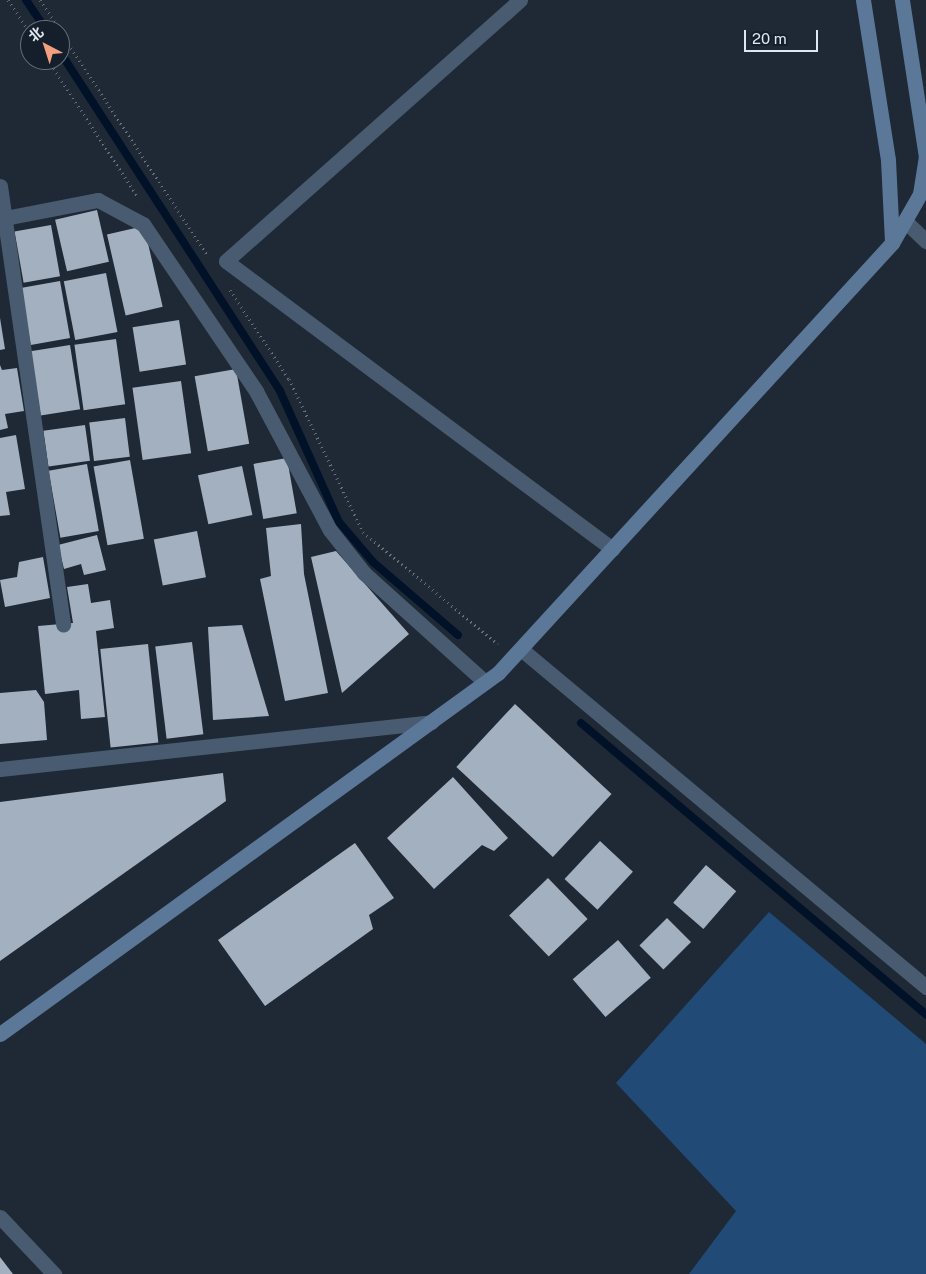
<!DOCTYPE html>
<meta charset="utf-8">
<style>
body{margin:0}
#map{position:relative;width:926px;height:1274px;overflow:hidden;background:#1e2935;font-family:"Public Sans","Noto Sans SC",sans-serif}
div>[style]{position:absolute}
[style*='--x']{left:calc(var(--x)*1px);top:calc(var(--y)*1px);width:calc(var(--w)*1px);rotate:calc(var(--a)*1deg)}
.green>*{inset:0;background:#224a76}
.stream>*{height:8px;margin:-4px;padding:0 4px;transform-origin:4px;border-radius:4px;background:#001128}
.building>*{inset:0;background:#a2b0c0;transform-origin:0 0}
.path>*{height:3px;margin-top:-1.5px;transform-origin:0;background:repeating-linear-gradient(90deg,#68727d 0 1px,transparent 0 5px)}
.street>*{height:15px;margin:-7.5px;padding:0 7.5px;transform-origin:7.5px;border-radius:7.5px;background:#495b70}
.secondary>*{height:15px;margin:-7.5px;padding:0 7.5px;transform-origin:7.5px;border-radius:7.5px;background:#5b7899}
span{translate:-50% -50%;white-space:nowrap;text-align:center;line-height:1.15;-webkit-text-stroke:5px #151f2b;paint-order:stroke}
.north{position:absolute;left:20px;top:20px;width:50px;height:50px;box-sizing:border-box;background:#151f2b;border:1px solid #666f7a;border-radius:50%;rotate:320deg;font-size:14px;font-weight:700;line-height:20px;text-align:center;color:#e0e7f0}
.north::after{content:'';display:block;margin:auto;width:18px;height:22px;background:#f2a07f;clip-path:polygon(50% 0,100% 100%,50% 72%,0 100%)}
.scale{position:absolute;left:744px;top:30px;width:74px;height:22px;box-sizing:border-box;border:2px solid #e0e7f0;border-top:0;padding-left:6px;font-size:15px;line-height:18px;white-space:nowrap;color:#e0e7f0;-webkit-text-stroke:4px #151f2b;paint-order:stroke}
</style>
<div id="map">
<div class="green">
<div style="clip-path:polygon(769px 912px,926px 1044px,926px 1274px,689px 1274px,736px 1211px,616px 1083px)"></div>
</div>
<div class="stream">
<div style="--x:26;--y:0;--w:36;--a:56"></div>
<div style="--x:60;--y:52;--w:404;--a:57"></div>
<div style="--x:280;--y:391;--w:144;--a:65.8"></div>
<div style="--x:339;--y:522;--w:52;--a:49.6"></div>
<div style="--x:373;--y:562;--w:112;--a:40.7"></div>
<div style="--x:581;--y:723;--w:452;--a:40.2"></div>
</div>
<div class="building">
<div style="left:97px;top:210px;width:53px;height:43px;rotate:77deg"></div>
<div style="left:51px;top:225px;width:52px;height:37px;rotate:80deg"></div>
<div style="left:144px;top:226px;width:83px;height:38px;rotate:77deg"></div>
<div style="left:106px;top:273px;width:60px;height:43px;rotate:79deg"></div>
<div style="left:60px;top:281px;width:58px;height:40px;rotate:80deg"></div>
<div style="clip-path:polygon(0 318px,5px 349px,0 350px)"></div>
<div style="left:179px;top:320px;width:45px;height:47px;rotate:81deg"></div>
<div style="left:116px;top:339px;width:66px;height:42px;rotate:82deg"></div>
<div style="left:70px;top:345px;width:65px;height:40px;rotate:81deg"></div>
<div style="clip-path:polygon(0 365px,2px 370px,17px 368px,24px 411px,5px 414px,8px 428px,0 430px)"></div>
<div style="left:236px;top:369px;width:76px;height:42px;rotate:80deg"></div>
<div style="left:181px;top:381px;width:73px;height:49px;rotate:82deg"></div>
<div style="left:125px;top:418px;width:39px;height:36px;rotate:83deg"></div>
<div style="left:85px;top:425px;width:36px;height:42px;rotate:82deg"></div>
<div style="clip-path:polygon(16px 435px,25px 489px,6px 492px,10px 515px,0 516px,0 438px)"></div>
<div style="left:287px;top:458px;width:56px;height:34px;rotate:80deg"></div>
<div style="left:130px;top:460px;width:80px;height:37px;rotate:80deg"></div>
<div style="left:87px;top:464px;width:68px;height:39px;rotate:80deg"></div>
<div style="left:242px;top:466px;width:50px;height:45px;rotate:78deg"></div>
<div style="clip-path:polygon(301px 524px,304px 574px,328px 693px,285px 701px,260px 579px,271px 576px,266px 528px)"></div>
<div style="left:197px;top:531px;width:47px;height:44px;rotate:79deg"></div>
<div style="clip-path:polygon(97px 535px,106px 570px,84px 575px,81px 564px,64px 569px,58px 545px)"></div>
<div style="clip-path:polygon(336px 551px,409px 634px,342px 693px,311px 557px)"></div>
<div style="clip-path:polygon(43px 557px,50px 598px,5px 607px,0 580px,17px 577px,19px 562px)"></div>
<div style="clip-path:polygon(88px 584px,91px 603px,110px 600px,114px 628px,96px 631px,105px 717px,81px 719px,79px 690px,45px 694px,38px 626px,73px 623px,67px 587px)"></div>
<div style="clip-path:polygon(242px 625px,269px 716px,213px 720px,208px 627px)"></div>
<div style="left:192px;top:642px;width:93px;height:37px;rotate:83deg"></div>
<div style="left:148px;top:644px;width:99px;height:48px;rotate:84deg"></div>
<div style="clip-path:polygon(36px 690px,44px 702px,47px 740px,0 744px,0 693px)"></div>
<div style="left:515px;top:704px;width:132px;height:86px;rotate:43deg"></div>
<div style="clip-path:polygon(223px 773px,226px 801px,0 961px,0 802px)"></div>
<div style="clip-path:polygon(453px 777px,508px 838px,494px 851px,482px 845px,434px 889px,387px 838px)"></div>
<div style="left:600px;top:841px;width:45px;height:52px;rotate:43deg"></div>
<div style="clip-path:polygon(355px 843px,394px 898px,369px 915px,373px 929px,265px 1006px,218px 940px)"></div>
<div style="left:706px;top:865px;width:40px;height:50px;rotate:41deg"></div>
<div style="left:548px;top:878px;width:57px;height:54px;rotate:46deg"></div>
<div style="left:667px;top:918px;width:34px;height:39px;rotate:45deg"></div>
<div style="left:618px;top:940px;width:50px;height:60px;rotate:49deg"></div>
<div style="clip-path:polygon(0 1257px,13px 1274px,0 1274px)"></div>
</div>
<div class="path">
<div style="--x:8;--y:0;--w:40;--a:56"></div>
<div style="--x:40;--y:0;--w:36;--a:56"></div>
<div style="--x:60;--y:31;--w:269;--a:56.7"></div>
<div style="--x:48;--y:60;--w:164;--a:56.7"></div>
<div style="--x:230;--y:290;--w:107;--a:56.5"></div>
<div style="--x:289;--y:379;--w:170;--a:64.2"></div>
<div style="--x:363;--y:532;--w:175;--a:39.7"></div>
</div>
<div class="street">
<div style="--x:520;--y:0;--w:393;--a:138.4"></div>
<div style="--x:226;--y:261;--w:482;--a:36.7"></div>
<div style="--x:0;--y:186;--w:443;--a:81.8"></div>
<div style="--x:0;--y:219;--w:100;--a:-11"></div>
<div style="--x:98;--y:200;--w:51;--a:28.1"></div>
<div style="--x:143;--y:224;--w:202;--a:55.9"></div>
<div style="--x:256;--y:391;--w:157;--a:62"></div>
<div style="--x:330;--y:530;--w:55;--a:51.7"></div>
<div style="--x:364;--y:573;--w:163;--a:42"></div>
<div style="--x:905;--y:221;--w:29;--a:44"></div>
<div style="--x:521;--y:649;--w:528;--a:39.85"></div>
<div style="--x:0;--y:769;--w:434;--a:-6.2"></div>
<div style="--x:0;--y:1217;--w:79;--a:46.5"></div>
</div>
<div class="secondary">
<div style="--x:863;--y:0;--w:162;--a:81.1"></div>
<div style="--x:888;--y:160;--w:83;--a:87.2"></div>
<div style="--x:0;--y:1034;--w:615;--a:-35.94"></div>
<div style="--x:498;--y:673;--w:583;--a:-47.5"></div>
<div style="--x:892;--y:243;--w:56;--a:-60.3"></div>
<div style="--x:920;--y:194;--w:37;--a:-81"></div>
<div style="--x:926;--y:157;--w:159;--a:-98.7"></div>
</div>
<div class="north">北</div>
<div class="scale">20 m</div>
</div>
